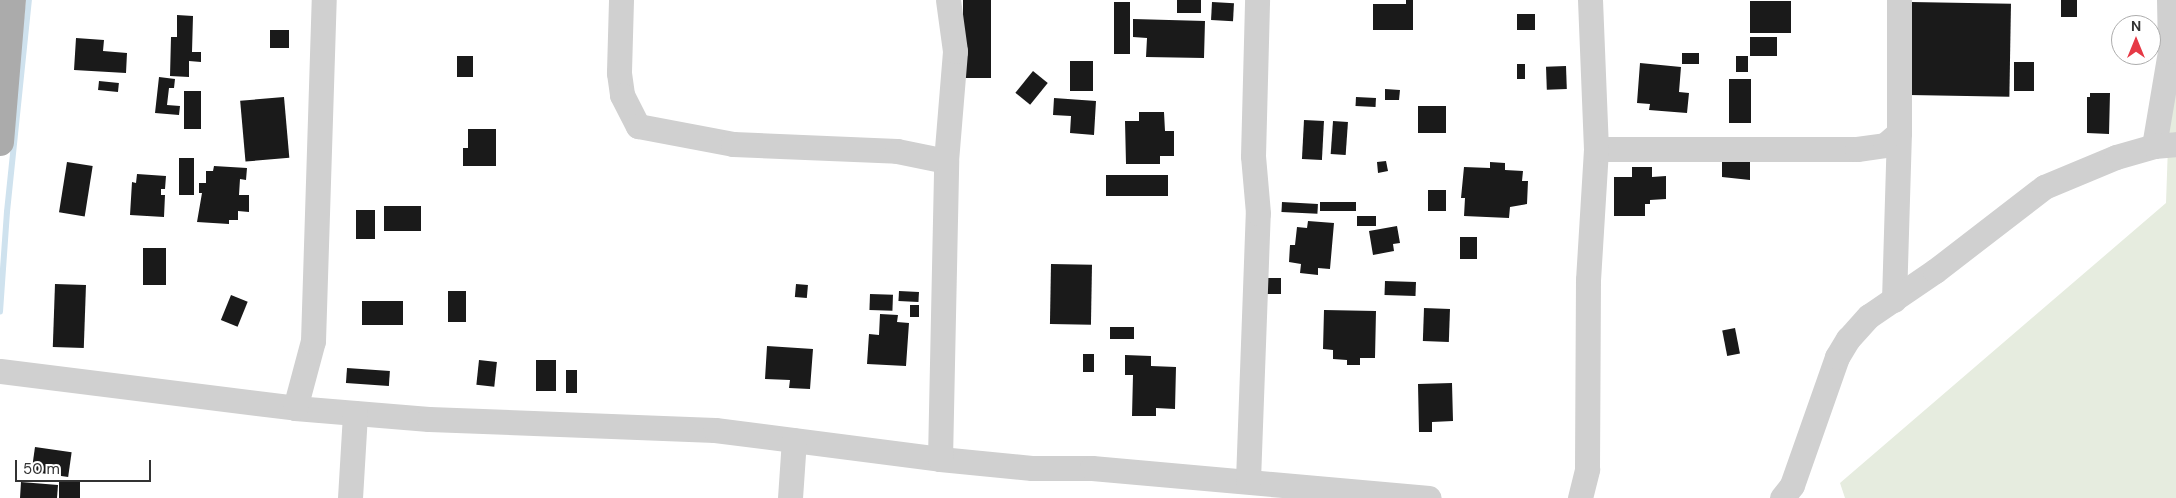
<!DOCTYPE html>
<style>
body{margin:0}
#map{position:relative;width:2176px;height:498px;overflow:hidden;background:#fff;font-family:"DM Sans",sans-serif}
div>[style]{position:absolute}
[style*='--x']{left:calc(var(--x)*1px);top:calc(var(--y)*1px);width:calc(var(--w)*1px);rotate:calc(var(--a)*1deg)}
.green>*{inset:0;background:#e6ecdf}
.stream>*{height:5.5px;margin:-2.75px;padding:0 2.75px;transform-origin:2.75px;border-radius:2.75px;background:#cfe2ee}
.building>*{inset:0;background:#1a1a1a;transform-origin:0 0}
.minor>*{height:25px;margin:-12.5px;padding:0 12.5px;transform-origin:12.5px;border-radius:12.5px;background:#d0d0d0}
.major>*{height:28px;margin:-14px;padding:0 14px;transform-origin:14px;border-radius:14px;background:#ababab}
span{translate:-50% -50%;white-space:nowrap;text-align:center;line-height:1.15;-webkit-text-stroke:5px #fff;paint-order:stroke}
.north{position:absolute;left:2111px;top:15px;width:50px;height:50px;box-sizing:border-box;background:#fff;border:1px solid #adadad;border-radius:50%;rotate:0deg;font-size:14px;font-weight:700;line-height:20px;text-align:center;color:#333}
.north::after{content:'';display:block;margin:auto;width:18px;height:22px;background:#e63946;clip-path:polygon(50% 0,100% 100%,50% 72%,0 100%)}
.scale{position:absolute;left:15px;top:460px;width:136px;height:22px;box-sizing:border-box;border:2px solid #333;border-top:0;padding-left:6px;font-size:15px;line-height:18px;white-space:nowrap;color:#333;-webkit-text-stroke:4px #fff;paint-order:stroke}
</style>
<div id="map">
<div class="green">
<div style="clip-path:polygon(2173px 0,2176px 0,2176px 498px,1845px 498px,1840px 483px,2166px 203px)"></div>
</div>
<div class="stream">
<div style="--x:0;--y:312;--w:100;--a:-86"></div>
<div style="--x:7;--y:212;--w:213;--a:-84.1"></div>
</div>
<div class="building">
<div style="left:963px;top:0;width:28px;height:78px"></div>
<div style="left:1177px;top:0;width:24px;height:13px"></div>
<div style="clip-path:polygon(1406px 0,1413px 0,1413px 30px,1373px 30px,1373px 4px,1406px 4px)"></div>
<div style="left:2061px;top:0;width:16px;height:17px"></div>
<div style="left:1750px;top:1px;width:41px;height:32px"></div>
<div style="left:1114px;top:2px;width:16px;height:52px"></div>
<div style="left:1212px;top:2px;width:22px;height:18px;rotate:3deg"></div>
<div style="left:1911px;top:2px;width:100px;height:93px;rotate:1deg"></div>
<div style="left:1517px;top:14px;width:18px;height:16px"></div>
<div style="clip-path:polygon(177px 15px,193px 16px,192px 52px,201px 52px,201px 62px,189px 61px,189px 77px,170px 76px,171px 37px,177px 37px)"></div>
<div style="clip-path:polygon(1133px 19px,1205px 21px,1204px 58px,1146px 57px,1147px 38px,1133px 37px)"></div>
<div style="left:270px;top:30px;width:19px;height:18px"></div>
<div style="left:1750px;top:37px;width:27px;height:19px"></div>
<div style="clip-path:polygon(76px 38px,104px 40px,103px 51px,127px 53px,126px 73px,74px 70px)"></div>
<div style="left:1682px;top:53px;width:17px;height:11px"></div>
<div style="left:457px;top:56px;width:16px;height:21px"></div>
<div style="left:1736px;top:56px;width:12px;height:16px"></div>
<div style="left:1070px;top:61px;width:23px;height:30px"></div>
<div style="left:2014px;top:62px;width:20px;height:29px"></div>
<div style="clip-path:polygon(1640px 63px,1681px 67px,1679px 92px,1689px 93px,1687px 113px,1649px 110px,1650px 104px,1637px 103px)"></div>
<div style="left:1517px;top:64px;width:8px;height:15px"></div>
<div style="left:1566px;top:66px;width:23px;height:20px;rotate:88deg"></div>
<div style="left:1033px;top:71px;width:19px;height:28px;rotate:39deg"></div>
<div style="clip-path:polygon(159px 77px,175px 79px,174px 88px,169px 88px,167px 105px,180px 106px,179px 115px,155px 113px)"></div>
<div style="left:1751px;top:79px;width:44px;height:22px;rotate:90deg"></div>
<div style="left:99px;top:81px;width:20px;height:9px;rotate:6deg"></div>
<div style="clip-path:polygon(1385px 89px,1400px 90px,1399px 100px,1385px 100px)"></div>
<div style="left:184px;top:91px;width:17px;height:38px"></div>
<div style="clip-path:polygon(2090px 93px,2110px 93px,2109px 134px,2087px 133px,2087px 97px,2090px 97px)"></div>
<div style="left:284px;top:97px;width:61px;height:44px;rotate:85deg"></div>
<div style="left:1356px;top:97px;width:20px;height:9px;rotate:3deg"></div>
<div style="clip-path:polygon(1054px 98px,1096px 101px,1094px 135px,1070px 133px,1071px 116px,1053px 115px)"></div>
<div style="left:1418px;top:106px;width:28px;height:27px"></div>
<div style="clip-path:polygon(1139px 112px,1164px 112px,1165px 131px,1174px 131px,1174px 156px,1160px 156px,1160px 164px,1126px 164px,1125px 121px,1139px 121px)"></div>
<div style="left:1304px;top:120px;width:20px;height:39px;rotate:3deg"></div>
<div style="left:1333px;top:121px;width:15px;height:33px;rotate:4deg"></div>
<div style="clip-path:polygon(468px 129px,496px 129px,496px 166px,463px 166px,463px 148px,468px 148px)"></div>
<div style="left:179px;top:158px;width:15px;height:37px"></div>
<div style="clip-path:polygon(1722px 160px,1750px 160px,1750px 180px,1722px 177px)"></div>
<div style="clip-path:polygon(1386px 161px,1388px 171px,1378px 173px,1377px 162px)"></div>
<div style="left:67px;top:162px;width:26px;height:51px;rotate:9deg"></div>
<div style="clip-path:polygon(1490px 162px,1505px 163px,1505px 170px,1523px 171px,1522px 181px,1528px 181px,1527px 204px,1510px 207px,1509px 218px,1464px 216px,1465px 198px,1461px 198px,1464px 167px,1490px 168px)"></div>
<div style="clip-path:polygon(214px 166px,247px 168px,246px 180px,240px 179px,239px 195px,249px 195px,249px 212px,238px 211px,238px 220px,229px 220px,229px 224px,197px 222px,202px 193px,199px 193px,199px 183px,206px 183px,206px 171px,213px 171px)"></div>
<div style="clip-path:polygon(1632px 167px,1652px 167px,1652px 177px,1666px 176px,1666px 199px,1650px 200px,1650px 204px,1645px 204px,1645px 216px,1614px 216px,1614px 177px,1632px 177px)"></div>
<div style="clip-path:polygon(137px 174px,166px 176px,165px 189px,161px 189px,161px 195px,165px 195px,164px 217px,130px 215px,132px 182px,136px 183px)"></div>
<div style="left:1106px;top:175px;width:62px;height:21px"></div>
<div style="left:1428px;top:190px;width:18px;height:21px"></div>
<div style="left:1282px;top:202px;width:36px;height:10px;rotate:3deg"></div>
<div style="left:1320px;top:202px;width:36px;height:9px"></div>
<div style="left:421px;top:206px;width:25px;height:37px;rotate:90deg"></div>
<div style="left:356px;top:210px;width:19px;height:29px"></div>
<div style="left:1357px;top:216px;width:19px;height:10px"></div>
<div style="clip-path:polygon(1308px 221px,1334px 223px,1330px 269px,1318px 268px,1318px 275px,1300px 273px,1301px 264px,1289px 262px,1290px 245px,1295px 245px,1297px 227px,1307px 228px)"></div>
<div style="clip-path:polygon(1397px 226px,1400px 243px,1393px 244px,1394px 251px,1373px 255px,1369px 231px)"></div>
<div style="left:1460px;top:237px;width:17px;height:22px"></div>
<div style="left:143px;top:248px;width:23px;height:37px"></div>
<div style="left:1051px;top:264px;width:41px;height:60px;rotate:1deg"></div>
<div style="left:1264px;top:278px;width:17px;height:16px"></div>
<div style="left:1385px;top:281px;width:31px;height:14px;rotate:2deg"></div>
<div style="left:55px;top:284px;width:31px;height:63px;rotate:2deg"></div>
<div style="left:796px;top:284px;width:12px;height:13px;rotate:5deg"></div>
<div style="left:466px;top:291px;width:31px;height:18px;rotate:90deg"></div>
<div style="left:899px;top:291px;width:20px;height:10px;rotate:3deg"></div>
<div style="left:870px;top:294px;width:23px;height:16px;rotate:2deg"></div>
<div style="left:231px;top:295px;width:18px;height:27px;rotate:22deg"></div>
<div style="left:362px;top:301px;width:41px;height:24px"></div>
<div style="left:910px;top:305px;width:9px;height:12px"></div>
<div style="left:1424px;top:308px;width:26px;height:33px;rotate:2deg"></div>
<div style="clip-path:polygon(1324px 310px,1376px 311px,1375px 358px,1360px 358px,1360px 365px,1347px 365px,1347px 360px,1333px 359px,1333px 350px,1323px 349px)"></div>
<div style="clip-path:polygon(880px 314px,898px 315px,897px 322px,909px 323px,906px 366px,867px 364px,869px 334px,879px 335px)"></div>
<div style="left:1110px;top:327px;width:24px;height:12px"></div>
<div style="left:1735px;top:328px;width:26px;height:13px;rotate:79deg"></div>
<div style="clip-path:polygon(767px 346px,813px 349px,810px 389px,789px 388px,790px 380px,765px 379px)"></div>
<div style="left:1083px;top:354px;width:11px;height:18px"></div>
<div style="clip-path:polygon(1125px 355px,1151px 356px,1151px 366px,1176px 367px,1175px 409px,1156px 408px,1156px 416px,1132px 416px,1133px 375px,1125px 375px)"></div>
<div style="left:479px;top:360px;width:18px;height:25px;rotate:6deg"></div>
<div style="left:536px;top:360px;width:20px;height:31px"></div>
<div style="left:347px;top:368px;width:43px;height:15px;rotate:4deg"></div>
<div style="left:566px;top:370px;width:11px;height:23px"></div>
<div style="clip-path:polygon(1452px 383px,1453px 421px,1432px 422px,1432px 432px,1419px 432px,1418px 384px)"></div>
<div style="left:35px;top:447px;width:37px;height:25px;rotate:8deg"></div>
<div style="clip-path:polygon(21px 482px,58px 485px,57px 498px,20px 498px)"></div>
<div style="left:80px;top:482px;width:16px;height:21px;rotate:90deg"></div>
</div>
<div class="minor">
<div style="--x:621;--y:0;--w:73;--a:91.6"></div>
<div style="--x:619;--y:73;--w:22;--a:82"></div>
<div style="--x:622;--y:95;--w:35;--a:63"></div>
<div style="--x:638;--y:126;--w:97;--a:10.7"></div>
<div style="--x:733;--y:144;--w:164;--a:2.4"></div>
<div style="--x:897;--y:151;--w:50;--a:11.5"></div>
<div style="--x:2154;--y:146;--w:96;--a:-80.4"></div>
<div style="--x:2170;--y:51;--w:51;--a:-91.1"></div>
<div style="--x:1596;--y:149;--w:261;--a:0"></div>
<div style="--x:1857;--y:149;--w:28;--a:-8"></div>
<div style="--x:1885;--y:145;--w:18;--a:-41"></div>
<div style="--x:1894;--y:300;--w:167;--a:-88.3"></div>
<div style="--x:1899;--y:133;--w:133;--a:-90"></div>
<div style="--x:0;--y:371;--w:297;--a:7.1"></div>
<div style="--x:295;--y:408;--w:134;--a:4.7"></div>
<div style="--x:429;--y:419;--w:286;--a:2.2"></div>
<div style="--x:715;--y:430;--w:227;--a:7.3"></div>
<div style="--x:940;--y:459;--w:92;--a:5.6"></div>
<div style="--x:1032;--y:468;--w:60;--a:0"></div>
<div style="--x:1092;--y:468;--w:338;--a:5.1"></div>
<div style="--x:295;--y:408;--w:69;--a:-75"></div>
<div style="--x:313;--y:341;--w:341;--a:-88.2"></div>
<div style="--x:940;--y:459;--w:298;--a:-88.8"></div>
<div style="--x:946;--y:161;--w:110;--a:-85.3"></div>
<div style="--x:955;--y:51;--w:51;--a:-97.8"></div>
<div style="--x:1248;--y:480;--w:267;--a:-87.9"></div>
<div style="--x:1258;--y:213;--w:57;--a:-95"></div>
<div style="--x:1253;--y:156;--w:156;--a:-88.5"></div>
<div style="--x:350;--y:498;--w:85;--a:-86.6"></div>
<div style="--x:790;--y:498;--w:58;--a:-86.1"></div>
<div style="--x:1580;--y:498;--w:30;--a:-76"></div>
<div style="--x:1587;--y:469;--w:189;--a:-89.7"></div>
<div style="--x:1588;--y:280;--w:131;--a:-86.5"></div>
<div style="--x:1596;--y:149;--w:149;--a:-92.3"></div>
<div style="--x:1782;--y:498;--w:16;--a:-52"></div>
<div style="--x:1792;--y:485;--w:136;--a:-70.6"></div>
<div style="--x:1837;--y:357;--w:21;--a:-59"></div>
<div style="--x:1848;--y:339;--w:31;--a:-48"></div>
<div style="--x:1869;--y:316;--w:80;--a:-34.3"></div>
<div style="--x:1935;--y:271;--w:138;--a:-37.6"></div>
<div style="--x:2044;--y:187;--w:78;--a:-22.6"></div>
<div style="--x:2116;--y:157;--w:40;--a:-16"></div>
<div style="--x:2154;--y:146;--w:22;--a:-5"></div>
</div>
<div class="major">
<div style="--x:0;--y:142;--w:143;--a:-85.2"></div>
</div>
<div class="north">N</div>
<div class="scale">50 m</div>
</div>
